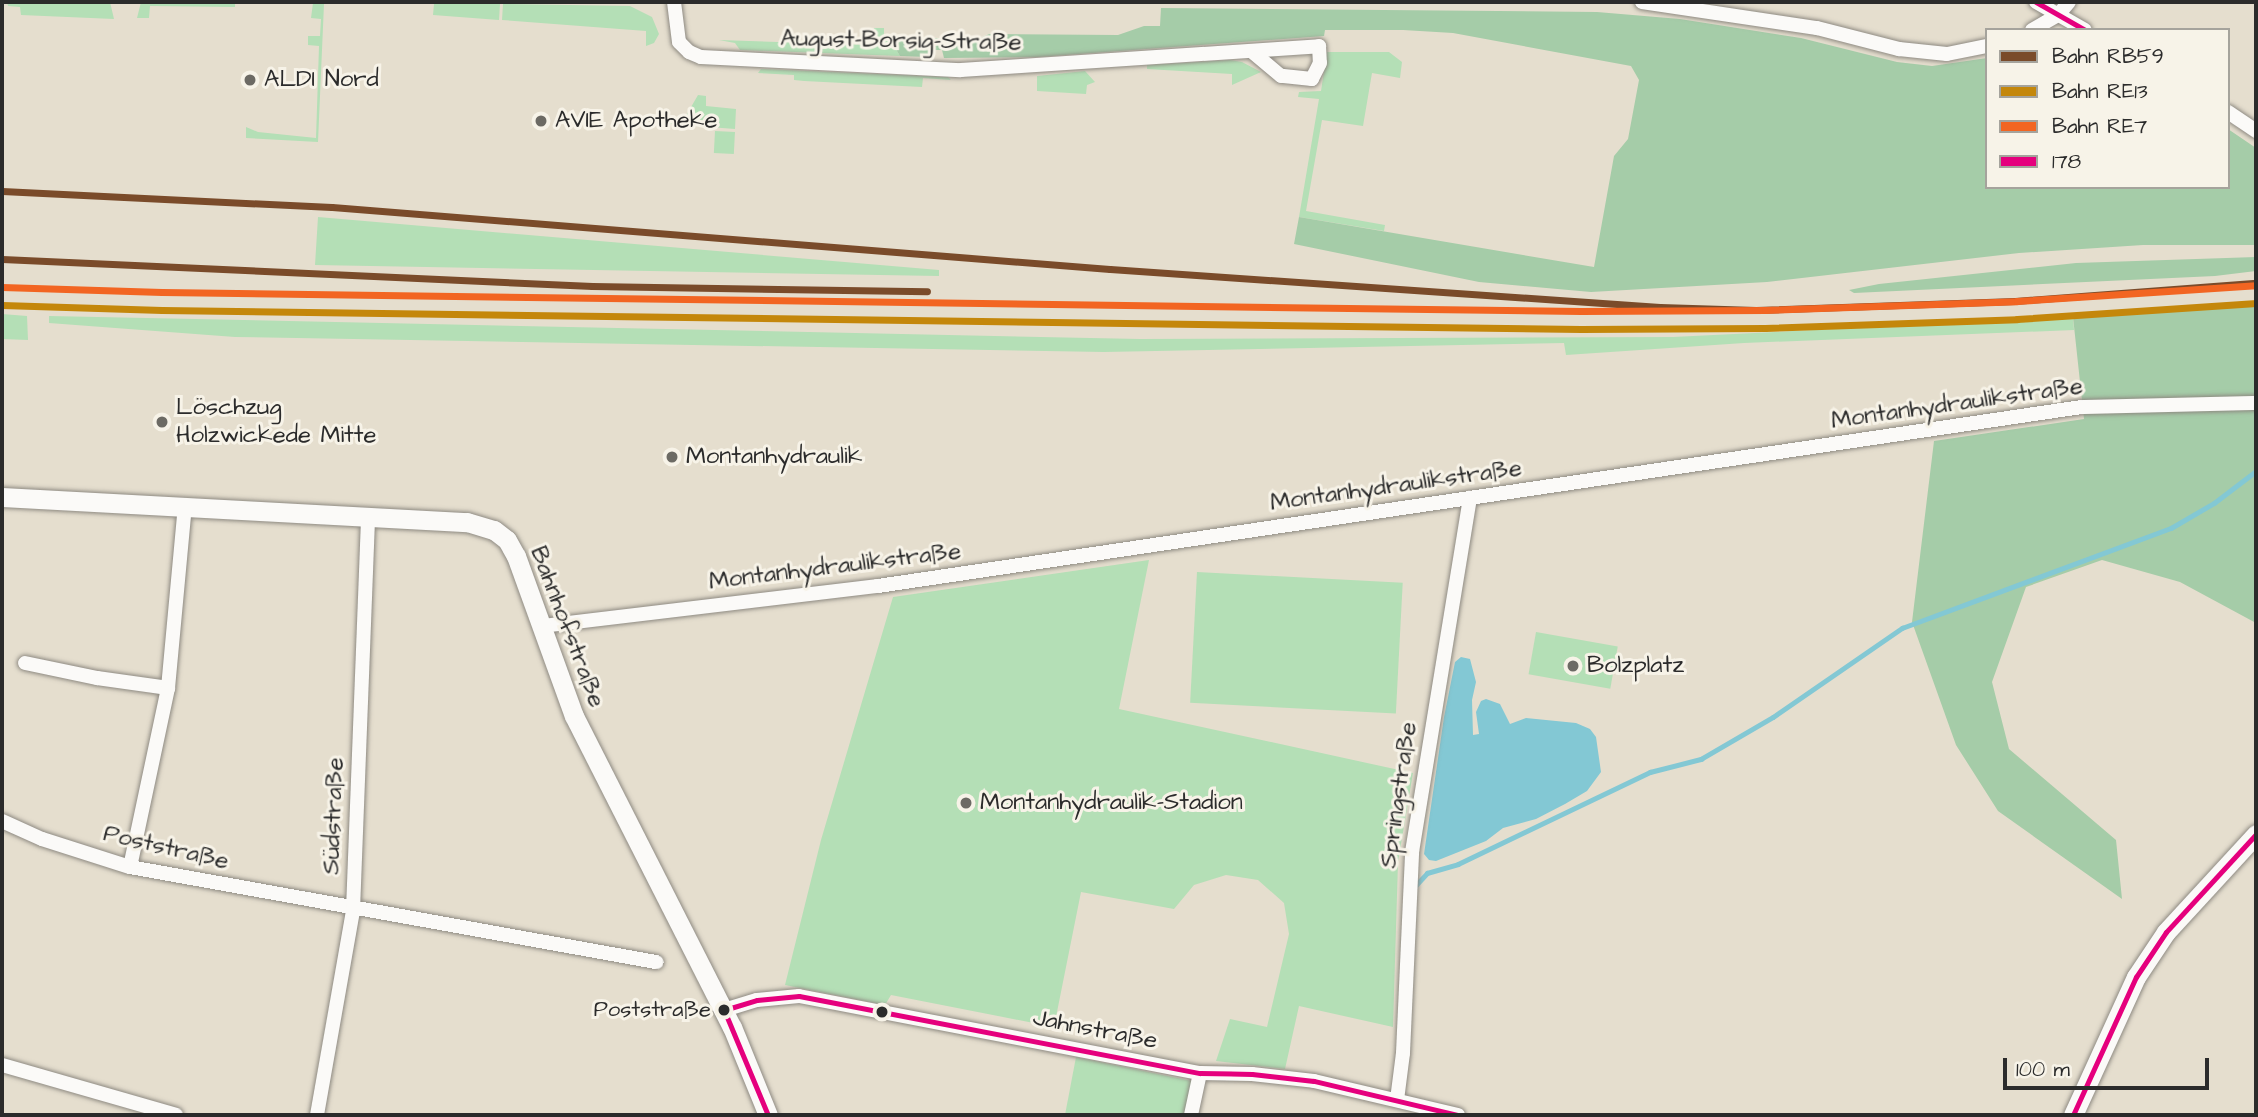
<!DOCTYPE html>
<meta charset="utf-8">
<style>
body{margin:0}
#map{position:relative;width:2258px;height:1117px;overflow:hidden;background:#e5dece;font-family:"Architects Daughter",sans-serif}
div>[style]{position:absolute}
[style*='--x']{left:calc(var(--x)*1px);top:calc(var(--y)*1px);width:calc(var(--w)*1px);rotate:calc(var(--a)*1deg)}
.green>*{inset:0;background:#b4dfb6;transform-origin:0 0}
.forest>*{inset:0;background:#a5cca8}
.water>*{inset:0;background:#83c8d4}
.stream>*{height:4.5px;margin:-2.25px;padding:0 2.25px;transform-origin:2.25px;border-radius:2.25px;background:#83c8d4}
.roads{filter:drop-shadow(0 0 2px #8e8a82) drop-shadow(0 0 2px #8e8a82)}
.street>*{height:14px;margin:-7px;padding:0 7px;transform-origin:7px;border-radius:7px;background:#fbfaf8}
.secondary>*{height:19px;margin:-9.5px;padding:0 9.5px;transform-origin:9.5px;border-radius:9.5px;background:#fbfaf8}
.bus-1>*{height:5px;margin:-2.5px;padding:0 2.5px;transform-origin:2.5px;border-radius:2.5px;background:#e5007d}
.rail-1>*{height:7px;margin:-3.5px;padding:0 3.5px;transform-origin:3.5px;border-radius:3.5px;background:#7a4b2a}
.rail-2>*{height:7px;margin:-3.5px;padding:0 3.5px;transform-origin:3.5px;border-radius:3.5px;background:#c4870b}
.rail-3>*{height:7px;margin:-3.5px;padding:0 3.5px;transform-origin:3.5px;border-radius:3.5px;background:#f26522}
.dots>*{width:19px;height:19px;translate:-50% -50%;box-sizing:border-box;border:4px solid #f7f3e8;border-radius:50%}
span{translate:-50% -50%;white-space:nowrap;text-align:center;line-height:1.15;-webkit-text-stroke:6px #f7f3e8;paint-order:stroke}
.bus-label{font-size:22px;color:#2b2b2b}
.right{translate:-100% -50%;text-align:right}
.street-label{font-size:24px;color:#2b2b2b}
.poi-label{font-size:24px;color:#2b2b2b}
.left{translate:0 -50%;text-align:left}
.frame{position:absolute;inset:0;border:4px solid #2b2b2b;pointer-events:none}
.legend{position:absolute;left:1985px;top:28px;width:245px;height:161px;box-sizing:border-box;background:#f7f3e8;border:2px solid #a5a39c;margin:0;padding:9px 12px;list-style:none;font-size:21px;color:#2b2b2b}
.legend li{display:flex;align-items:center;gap:14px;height:35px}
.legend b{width:35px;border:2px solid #a5a39c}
.scale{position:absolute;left:2003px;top:1058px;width:206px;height:32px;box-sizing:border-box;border:4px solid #2b2b2b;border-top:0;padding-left:9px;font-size:21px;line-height:24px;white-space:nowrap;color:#2b2b2b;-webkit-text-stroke:5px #f7f3e8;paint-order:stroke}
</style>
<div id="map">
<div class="green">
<div style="clip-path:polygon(7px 2px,110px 2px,114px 19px,21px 15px,20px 7px,8px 6px)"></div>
<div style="clip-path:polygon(141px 2px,235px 2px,235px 7px,150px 6px,149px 18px,137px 18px)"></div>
<div style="clip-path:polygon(313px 3px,324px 4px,318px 142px,246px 138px,246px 127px,258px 132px,316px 138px,319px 46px,308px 45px,308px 36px,320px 36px,321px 19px,311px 18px)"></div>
<div style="clip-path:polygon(434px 4px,500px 4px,499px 20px,433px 15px)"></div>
<div style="clip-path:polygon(503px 4px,630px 6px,652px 17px,659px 34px,654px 43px,646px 46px,646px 31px,502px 20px)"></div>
<div style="clip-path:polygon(874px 28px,884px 28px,884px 38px,900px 38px,897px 51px,900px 56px,740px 50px,735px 43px,719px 40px,872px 45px)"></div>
<div style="clip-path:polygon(1327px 52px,1389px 52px,1402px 62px,1400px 78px,1372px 73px,1363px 126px,1322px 120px,1306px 211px,1385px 225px,1384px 231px,1299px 217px,1319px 99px,1298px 97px,1299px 92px,1321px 91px)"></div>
<div style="clip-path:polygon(1230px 60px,1242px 62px,1261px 72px,1232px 85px,1232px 74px,1147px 69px,1147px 65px)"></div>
<div style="clip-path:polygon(761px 69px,948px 77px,951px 80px,923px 78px,922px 87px,804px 81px,794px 80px,794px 75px,758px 73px)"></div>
<div style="clip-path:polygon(1085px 71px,1095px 82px,1087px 85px,1086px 94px,1037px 91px,1037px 76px)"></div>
<div style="clip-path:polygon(698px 95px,706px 96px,706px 106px,736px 109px,735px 129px,657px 123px,656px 116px,660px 113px,673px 118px,687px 114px)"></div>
<div style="left:715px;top:131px;width:20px;height:22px;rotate:3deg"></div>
<div style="clip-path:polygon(318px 217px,939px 270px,939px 276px,315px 265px)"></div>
<div style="clip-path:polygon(2px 314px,27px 316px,28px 340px,2px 339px)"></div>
<div style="clip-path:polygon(49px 316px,1140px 339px,1673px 337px,2073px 317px,2074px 330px,1744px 343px,1566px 355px,1564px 343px,1104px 352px,235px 337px,49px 323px)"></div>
<div style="clip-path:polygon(1149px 560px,1119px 709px,1413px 773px,1398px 862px,1393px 1027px,1299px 1006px,1285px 1069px,1216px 1061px,1230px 1019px,1267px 1027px,1289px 934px,1284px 903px,1258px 880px,1226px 875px,1194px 885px,1174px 909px,1081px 892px,1054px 1027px,891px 995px,885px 1005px,785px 985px,821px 840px,893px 597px)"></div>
<div style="left:1197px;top:572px;width:206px;height:131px;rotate:3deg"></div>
<div style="left:1536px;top:632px;width:83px;height:43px;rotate:10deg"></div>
<div style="clip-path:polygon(1076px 1057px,1192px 1081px,1185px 1115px,1065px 1115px)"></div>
</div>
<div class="forest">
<div style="clip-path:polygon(1161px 8px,1597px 12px,1680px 19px,1801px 38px,1897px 62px,1932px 66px,1987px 58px,1987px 187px,2228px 187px,2228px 129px,2256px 148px,2256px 245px,2143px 245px,2019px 253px,1767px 282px,1591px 292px,1479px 282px,1294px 244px,1299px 217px,1594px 267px,1614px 156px,1628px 139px,1639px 80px,1631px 66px,1453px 33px,1403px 30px,1325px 30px,1324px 36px,1038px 57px,944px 58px,942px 50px,929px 50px,928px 57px,900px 56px,897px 51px,900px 38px,981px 38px,989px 34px,1118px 35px,1144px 26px,1160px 26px)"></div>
<div style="clip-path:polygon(2256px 257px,2256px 271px,2215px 276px,1854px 293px,1849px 290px,1879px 284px,2076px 263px)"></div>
<div style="clip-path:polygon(2256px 303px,2256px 623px,2180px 582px,2102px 560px,2026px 587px,1992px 682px,2009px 749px,2116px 840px,2122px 899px,1998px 811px,1956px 745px,1912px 622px,1934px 441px,2084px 419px,2073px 317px)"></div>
</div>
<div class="water">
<div style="clip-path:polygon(1461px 657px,1470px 659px,1476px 682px,1472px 700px,1473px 735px,1479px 734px,1476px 712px,1481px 701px,1486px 699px,1500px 704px,1510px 724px,1526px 718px,1576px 723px,1590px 729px,1596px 737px,1601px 772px,1587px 791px,1565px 804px,1536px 819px,1503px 828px,1486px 841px,1436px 861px,1429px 860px,1424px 854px,1444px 717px,1455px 662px)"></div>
</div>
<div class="stream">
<div style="--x:1416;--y:885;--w:16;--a:-47"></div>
<div style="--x:1427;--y:873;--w:32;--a:-16"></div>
<div style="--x:1458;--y:864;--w:213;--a:-25.6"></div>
<div style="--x:1650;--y:772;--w:53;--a:-14.3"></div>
<div style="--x:1701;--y:759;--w:83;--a:-30.3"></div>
<div style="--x:1773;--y:717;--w:157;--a:-34.6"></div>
<div style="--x:1902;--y:628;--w:287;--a:-20.4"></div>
<div style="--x:2171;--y:528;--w:50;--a:-30.2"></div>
<div style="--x:2214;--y:503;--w:53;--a:-37.3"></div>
</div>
<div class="roads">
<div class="street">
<div style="--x:674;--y:2;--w:40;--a:82.9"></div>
<div style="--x:679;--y:42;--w:14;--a:45"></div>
<div style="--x:689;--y:52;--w:13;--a:23"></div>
<div style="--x:701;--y:57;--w:260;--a:2.9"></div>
<div style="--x:961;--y:70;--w:359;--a:-3.8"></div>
<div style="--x:1319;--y:46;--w:17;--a:87"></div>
<div style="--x:1320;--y:63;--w:18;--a:117"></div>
<div style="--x:1312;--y:79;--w:31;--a:-174"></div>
<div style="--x:1281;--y:76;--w:39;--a:-140"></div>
<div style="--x:1642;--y:2;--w:177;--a:8.5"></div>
<div style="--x:1817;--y:28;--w:85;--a:14.4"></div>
<div style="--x:1899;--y:49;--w:48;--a:5.9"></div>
<div style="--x:1947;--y:54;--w:41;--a:-11.3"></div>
<div style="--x:2036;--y:2;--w:56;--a:29.7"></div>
<div style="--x:2032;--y:30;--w:30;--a:-30"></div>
<div style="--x:2058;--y:15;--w:17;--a:-50"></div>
<div style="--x:2228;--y:112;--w:34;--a:34"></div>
<div style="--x:542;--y:626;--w:338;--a:-6.8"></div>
<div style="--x:878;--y:586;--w:1216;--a:-8.46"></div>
<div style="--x:2081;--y:407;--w:175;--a:-1.3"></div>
<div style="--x:25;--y:663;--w:74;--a:11.8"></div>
<div style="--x:97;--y:678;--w:72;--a:8"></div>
<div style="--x:2;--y:821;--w:44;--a:24.2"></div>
<div style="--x:42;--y:839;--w:92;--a:17.7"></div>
<div style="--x:130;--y:867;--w:535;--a:10.24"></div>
<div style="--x:130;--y:867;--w:183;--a:-78"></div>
<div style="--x:168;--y:688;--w:183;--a:-84.7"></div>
<div style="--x:724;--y:1010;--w:34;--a:-17"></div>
<div style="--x:757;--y:1000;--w:42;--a:-5.4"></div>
<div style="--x:799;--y:996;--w:408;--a:10.9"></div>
<div style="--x:1200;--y:1073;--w:52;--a:1.1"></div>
<div style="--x:1252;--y:1074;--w:62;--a:6.4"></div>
<div style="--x:1314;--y:1081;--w:148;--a:13.3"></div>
<div style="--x:2;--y:1065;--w:181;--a:16"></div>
<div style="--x:1397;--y:1100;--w:47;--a:-82.7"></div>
<div style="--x:1403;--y:1053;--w:201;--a:-87.4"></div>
<div style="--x:1412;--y:852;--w:359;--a:-80.7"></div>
<div style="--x:317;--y:1115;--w:208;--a:-80"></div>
<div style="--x:353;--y:910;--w:394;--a:-87.8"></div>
<div style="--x:1191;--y:1115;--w:43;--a:-77.9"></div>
</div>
<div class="secondary">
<div style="--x:2;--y:497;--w:466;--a:3.1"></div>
<div style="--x:467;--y:522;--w:28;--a:17"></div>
<div style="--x:494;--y:530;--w:16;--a:38"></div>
<div style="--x:507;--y:540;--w:18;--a:61"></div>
<div style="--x:516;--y:556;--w:170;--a:70.1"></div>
<div style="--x:574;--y:716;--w:349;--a:63.1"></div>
<div style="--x:732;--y:1027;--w:95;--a:67.8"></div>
<div style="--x:2073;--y:1115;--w:152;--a:-65.5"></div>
<div style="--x:2136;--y:977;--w:54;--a:-56.3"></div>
<div style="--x:2166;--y:932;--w:133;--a:-47.4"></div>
</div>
</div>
<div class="bus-1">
<div style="--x:2036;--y:2;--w:56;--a:29.7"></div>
<div style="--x:724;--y:1010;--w:34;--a:-17"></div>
<div style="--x:757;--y:1000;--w:42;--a:-5.4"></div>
<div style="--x:799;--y:996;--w:408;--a:10.9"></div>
<div style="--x:1200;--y:1073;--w:52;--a:1.1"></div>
<div style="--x:1252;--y:1074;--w:62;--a:6.4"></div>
<div style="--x:1314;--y:1081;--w:148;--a:13.3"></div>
<div style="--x:724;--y:1010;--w:114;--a:67.3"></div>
<div style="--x:2073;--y:1115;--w:152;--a:-65.5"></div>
<div style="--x:2136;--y:977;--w:54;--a:-56.3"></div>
<div style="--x:2166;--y:932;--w:133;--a:-47.4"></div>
</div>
<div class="rail-1">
<div style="--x:2;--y:191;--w:330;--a:2.8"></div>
<div style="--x:332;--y:207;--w:780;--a:4.56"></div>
<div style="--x:1110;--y:269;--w:551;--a:3.95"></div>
<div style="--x:1660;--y:307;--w:96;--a:1.8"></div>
<div style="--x:1756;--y:310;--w:259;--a:-2"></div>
<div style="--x:2015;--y:301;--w:242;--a:-4.3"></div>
<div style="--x:2;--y:259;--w:591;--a:2.62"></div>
<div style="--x:592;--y:286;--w:335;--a:0.9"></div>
</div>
<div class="rail-2">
<div style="--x:2;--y:305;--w:160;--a:1.8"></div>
<div style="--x:162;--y:310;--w:1419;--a:0.77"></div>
<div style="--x:1581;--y:329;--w:184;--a:-0.3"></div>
<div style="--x:1765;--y:328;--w:252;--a:-2"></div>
<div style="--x:2017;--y:319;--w:240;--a:-3.8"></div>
</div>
<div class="rail-3">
<div style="--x:2;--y:287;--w:160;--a:1.8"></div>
<div style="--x:162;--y:292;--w:1419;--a:0.77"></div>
<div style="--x:1581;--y:311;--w:184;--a:-0.3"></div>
<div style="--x:1765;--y:310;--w:252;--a:-2"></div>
<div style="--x:2017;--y:301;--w:239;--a:-3.8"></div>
</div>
<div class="dots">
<div style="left:250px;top:80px;background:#6c6a64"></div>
<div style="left:541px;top:121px;background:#6c6a64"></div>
<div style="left:162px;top:422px;background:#6c6a64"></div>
<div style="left:672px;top:457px;background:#6c6a64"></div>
<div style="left:1573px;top:666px;background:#6c6a64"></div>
<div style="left:966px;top:803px;background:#6c6a64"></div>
<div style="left:724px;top:1010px;background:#2b2b2b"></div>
<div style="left:882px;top:1012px;background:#2b2b2b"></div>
</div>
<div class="bus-label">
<span class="right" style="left:711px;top:1010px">Poststraße</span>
</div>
<div class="street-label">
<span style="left:901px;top:41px;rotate:1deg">August-Borsig-Straße</span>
<span style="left:1957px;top:404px;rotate:-8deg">Montanhydraulikstraße</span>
<span style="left:1396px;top:486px;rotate:-8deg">Montanhydraulikstraße</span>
<span style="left:835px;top:567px;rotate:-7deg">Montanhydraulikstraße</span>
<span style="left:567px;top:627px;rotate:69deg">Bahnhofstraße</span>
<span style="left:1399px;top:795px;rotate:-82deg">Springstraße</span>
<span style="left:334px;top:816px;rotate:-88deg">Südstraße</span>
<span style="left:166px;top:848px;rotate:13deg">Poststraße</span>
<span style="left:1095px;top:1030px;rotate:11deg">Jahnstraße</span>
</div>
<div class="poi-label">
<span class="left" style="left:264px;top:80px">ALDI Nord</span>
<span class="left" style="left:555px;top:121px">AVIE Apotheke</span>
<span class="left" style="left:176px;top:422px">Löschzug<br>Holzwickede Mitte</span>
<span class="left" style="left:686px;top:457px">Montanhydraulik</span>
<span class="left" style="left:1587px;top:666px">Bolzplatz</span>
<span class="left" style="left:980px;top:803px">Montanhydraulik-Stadion</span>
</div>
<div class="frame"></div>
<ul class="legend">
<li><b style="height:9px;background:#7a4b2a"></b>Bahn RB59</li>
<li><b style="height:9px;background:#c4870b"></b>Bahn RE13</li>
<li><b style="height:9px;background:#f26522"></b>Bahn RE7</li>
<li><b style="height:9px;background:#e5007d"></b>178</li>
</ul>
<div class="scale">100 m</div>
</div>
